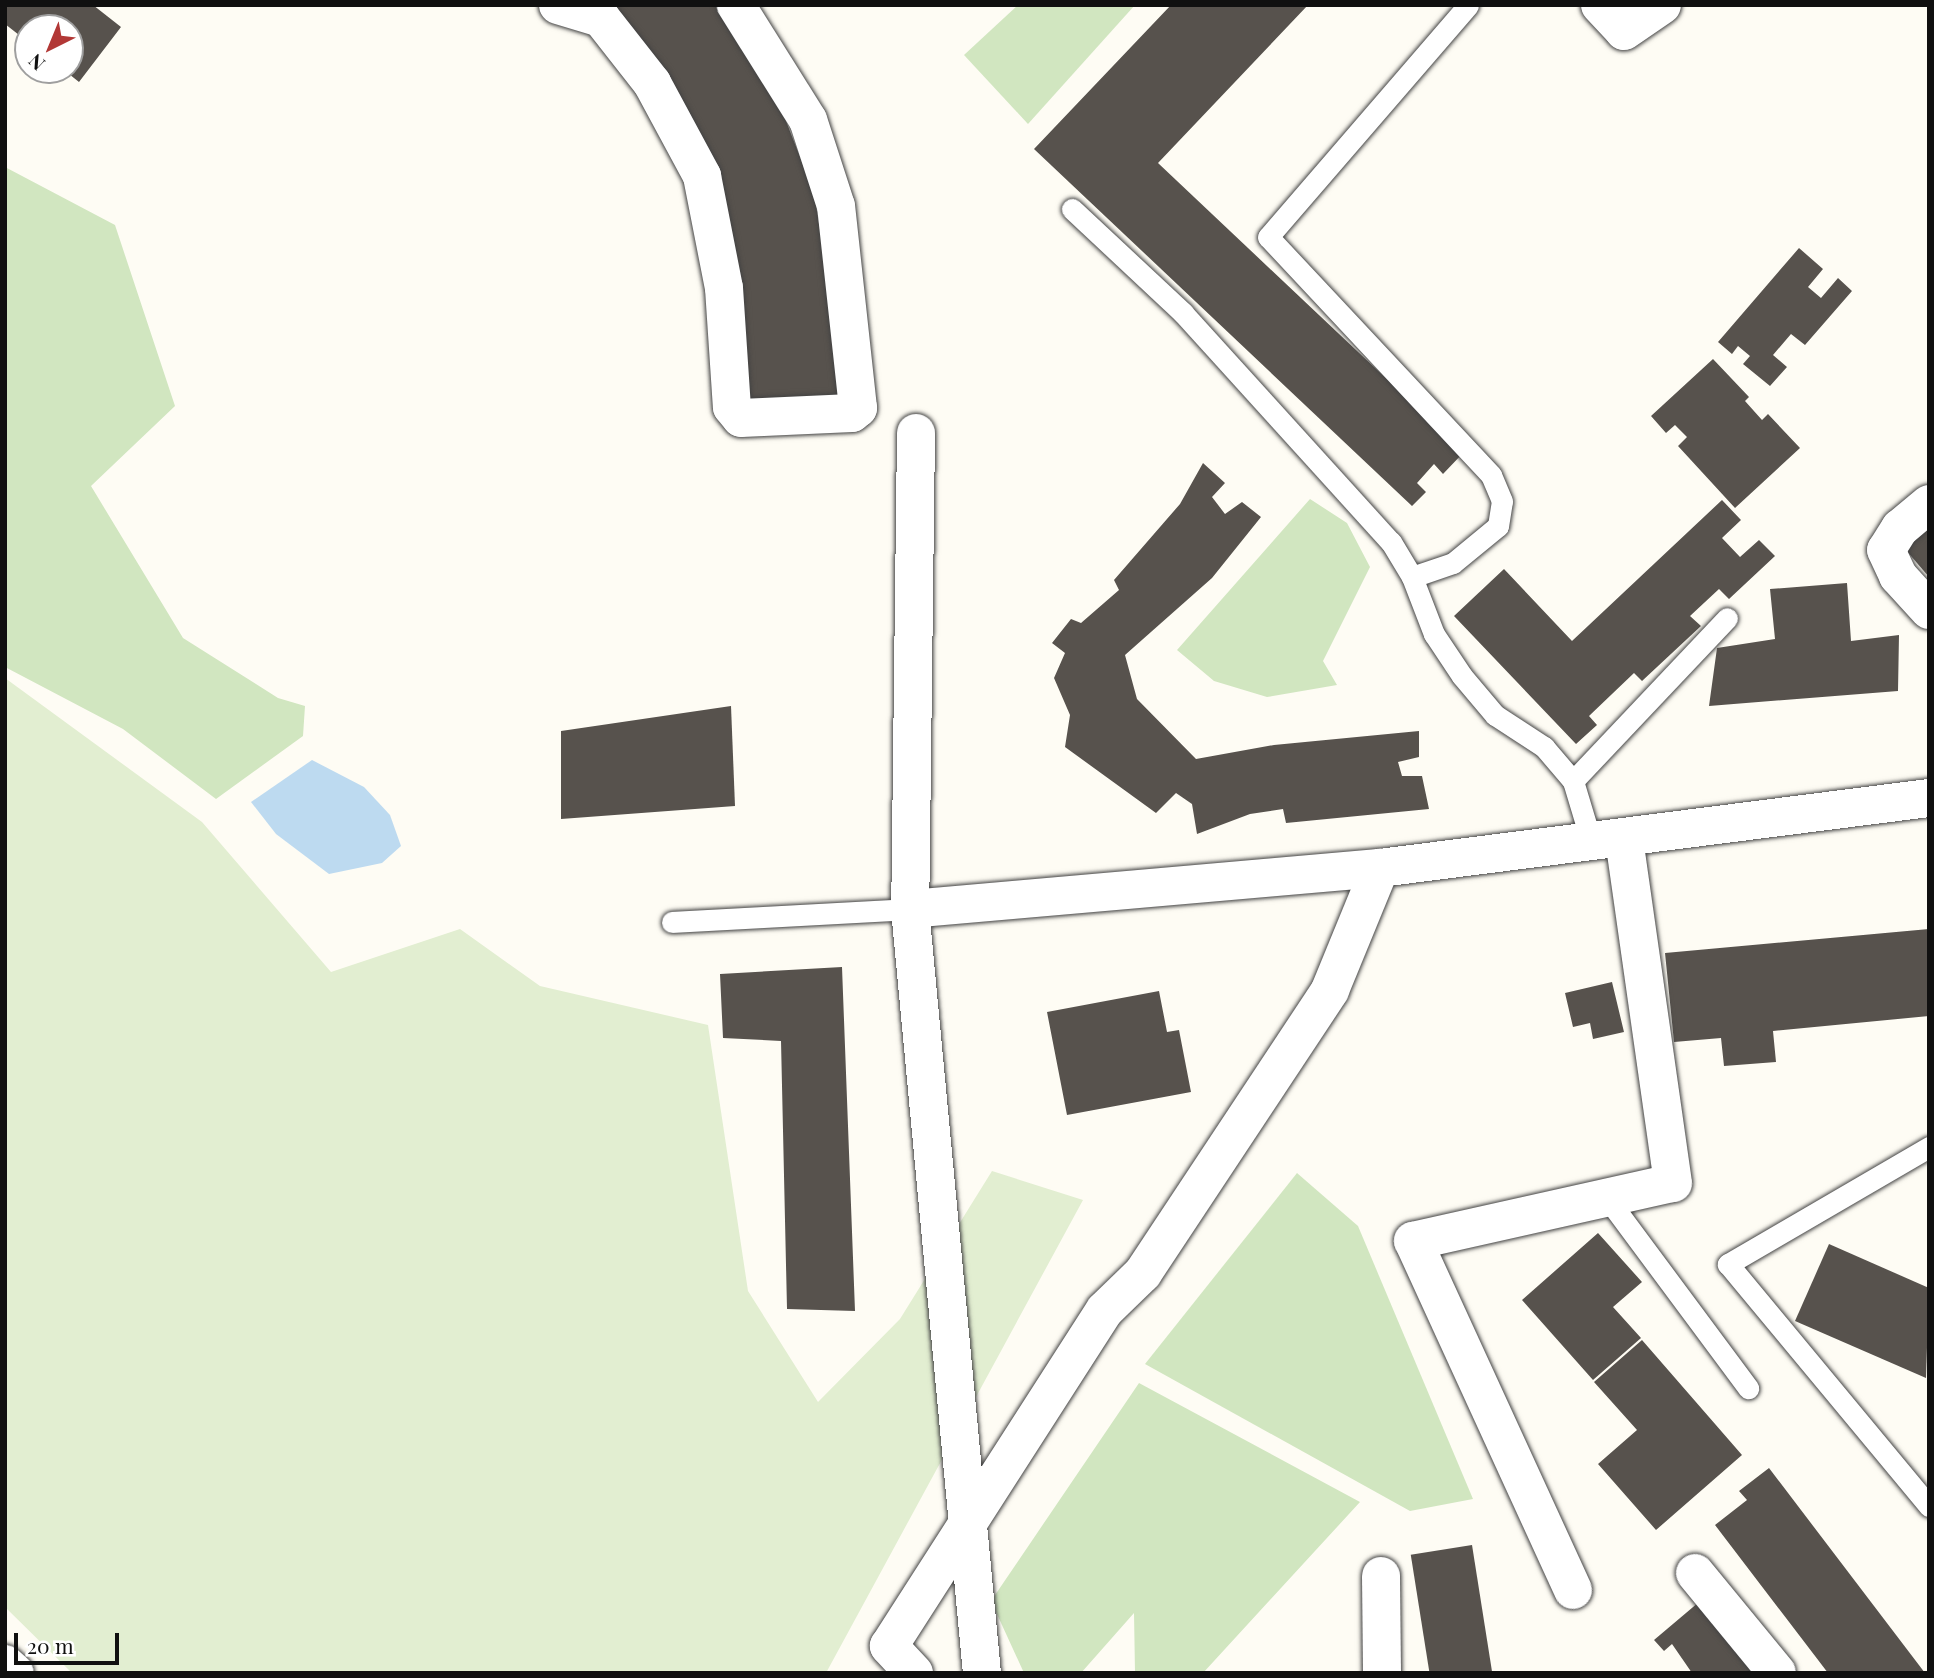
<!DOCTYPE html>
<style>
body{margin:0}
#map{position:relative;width:1934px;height:1678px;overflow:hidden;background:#fefcf4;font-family:"Playfair Display",serif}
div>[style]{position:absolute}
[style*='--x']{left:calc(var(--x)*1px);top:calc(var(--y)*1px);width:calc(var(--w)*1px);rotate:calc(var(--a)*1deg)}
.green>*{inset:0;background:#d1e6c0}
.pitch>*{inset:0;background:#e2eed1}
.water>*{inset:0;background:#bddaf0}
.building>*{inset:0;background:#57524d;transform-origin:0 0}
.roads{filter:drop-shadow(0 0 2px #434343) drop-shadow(0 0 2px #434343)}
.service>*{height:21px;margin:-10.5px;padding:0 10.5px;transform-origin:10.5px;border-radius:10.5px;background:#fff}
.minor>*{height:38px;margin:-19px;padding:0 19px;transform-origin:19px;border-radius:19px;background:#fff}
.tertiary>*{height:38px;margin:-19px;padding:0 19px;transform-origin:19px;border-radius:19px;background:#fff}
span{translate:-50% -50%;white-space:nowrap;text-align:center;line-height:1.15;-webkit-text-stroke:7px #fff;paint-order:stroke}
.frame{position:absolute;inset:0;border:7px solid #101010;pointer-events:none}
.north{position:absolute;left:14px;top:14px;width:70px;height:70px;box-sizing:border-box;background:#fff;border:2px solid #9f9f9f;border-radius:50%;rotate:223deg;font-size:19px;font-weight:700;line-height:28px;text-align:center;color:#101010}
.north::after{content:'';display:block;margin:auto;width:24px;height:32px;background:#b23836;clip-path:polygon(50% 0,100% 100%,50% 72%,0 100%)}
.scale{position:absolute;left:14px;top:1633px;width:105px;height:32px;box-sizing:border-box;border:4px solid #101010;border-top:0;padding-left:9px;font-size:21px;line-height:24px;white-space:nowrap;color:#101010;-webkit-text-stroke:5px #fff;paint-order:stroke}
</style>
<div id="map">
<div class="green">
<div style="clip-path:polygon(1018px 5px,1135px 5px,1028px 124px,964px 55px)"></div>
<div style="clip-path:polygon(5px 167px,115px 225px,175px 406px,91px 486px,183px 638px,278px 698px,305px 706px,303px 736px,216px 799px,123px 729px,5px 667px)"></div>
<div style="clip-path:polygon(1310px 499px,1347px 523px,1370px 567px,1323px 661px,1337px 685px,1267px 697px,1214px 681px,1177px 650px)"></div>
<div style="clip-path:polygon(1297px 1173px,1358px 1226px,1473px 1499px,1410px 1511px,1145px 1364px)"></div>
<div style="clip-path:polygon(1139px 1383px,1360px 1502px,1203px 1673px,1135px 1673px,1134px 1613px,1081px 1673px,1024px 1673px,991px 1601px)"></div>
</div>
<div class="pitch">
<div style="clip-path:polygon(5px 678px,202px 822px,331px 972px,460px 929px,540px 986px,708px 1025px,748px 1291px,818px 1402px,900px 1319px,992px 1171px,1083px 1200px,826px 1673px,72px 1673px,5px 1607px)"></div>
</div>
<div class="water">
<div style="clip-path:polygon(312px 760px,364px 787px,390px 815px,401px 846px,382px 863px,329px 874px,276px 834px,251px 802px)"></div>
</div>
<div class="building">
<div style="clip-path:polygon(5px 5px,93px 5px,121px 27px,79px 82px,64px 70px,70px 70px,70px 28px,28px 28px,28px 42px,5px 24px)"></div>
<div style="clip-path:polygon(606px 5px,717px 5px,765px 67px,814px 193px,849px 407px,741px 411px,738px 293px)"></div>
<div style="clip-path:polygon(1171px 5px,1308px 5px,1158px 163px,1464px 452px,1443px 474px,1434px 464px,1417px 483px,1426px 492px,1412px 506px,1034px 149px)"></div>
<div style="clip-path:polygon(1799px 248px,1823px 269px,1808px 287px,1821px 298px,1838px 278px,1852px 291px,1805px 345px,1791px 334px,1773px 355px,1787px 367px,1770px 386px,1743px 364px,1750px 356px,1738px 346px,1732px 354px,1718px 342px)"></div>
<div style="clip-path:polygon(1713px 359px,1749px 397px,1745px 401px,1762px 420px,1768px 414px,1800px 448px,1735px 508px,1678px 446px,1687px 437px,1675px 425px,1666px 433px,1651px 416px)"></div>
<div style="clip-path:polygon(1203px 463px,1225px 483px,1212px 497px,1225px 514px,1242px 502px,1261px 517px,1212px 578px,1125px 655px,1137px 699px,1196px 759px,1274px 745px,1419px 731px,1419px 757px,1398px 762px,1402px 776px,1422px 776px,1429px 809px,1286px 823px,1283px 809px,1250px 814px,1197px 834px,1192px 804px,1176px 793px,1156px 813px,1065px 747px,1070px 715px,1054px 678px,1065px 653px,1052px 643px,1071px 619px,1081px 623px,1119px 590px,1114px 580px,1180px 504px)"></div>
<div style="clip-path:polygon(1722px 500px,1741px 520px,1722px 538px,1740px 557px,1759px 540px,1775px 556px,1729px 599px,1719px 589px,1690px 616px,1701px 626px,1642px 681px,1634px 673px,1589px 716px,1597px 725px,1576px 744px,1454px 616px,1504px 569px,1572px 641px)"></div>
<div style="clip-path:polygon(1929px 517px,1929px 577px,1899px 542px)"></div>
<div style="clip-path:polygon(1847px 583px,1851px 641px,1899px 635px,1898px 691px,1709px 706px,1717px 648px,1775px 639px,1770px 589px)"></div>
<div style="clip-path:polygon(731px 706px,735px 806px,561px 819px,561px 731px)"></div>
<div style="clip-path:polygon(1929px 929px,1929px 1016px,1773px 1031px,1776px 1062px,1724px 1066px,1721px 1038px,1674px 1042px,1665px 953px)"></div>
<div style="clip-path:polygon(842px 967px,855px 1311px,787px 1309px,781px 1041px,723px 1038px,720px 974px)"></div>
<div style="clip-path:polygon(1612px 982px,1624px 1032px,1593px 1039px,1590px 1023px,1573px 1027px,1565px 993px)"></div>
<div style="clip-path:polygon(1159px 991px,1167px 1032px,1179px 1030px,1191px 1092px,1067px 1115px,1047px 1012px)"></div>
<div style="clip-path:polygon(1598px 1233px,1642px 1282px,1613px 1307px,1641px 1338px,1593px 1380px,1522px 1300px)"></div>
<div style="clip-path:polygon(1829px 1244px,1929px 1288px,1926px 1378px,1795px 1321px)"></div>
<div style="clip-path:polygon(1642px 1340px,1742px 1455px,1656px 1530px,1598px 1464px,1637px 1430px,1594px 1382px)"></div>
<div style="clip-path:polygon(1769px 1468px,1925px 1673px,1828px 1673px,1715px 1525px,1747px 1500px,1739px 1491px)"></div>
<div style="left:1472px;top:1545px;width:130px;height:62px;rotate:81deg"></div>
<div style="clip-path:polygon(1699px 1602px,1760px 1673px,1692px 1673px,1672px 1644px,1664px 1651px,1654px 1640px)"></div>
</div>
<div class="roads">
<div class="service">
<div style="--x:1072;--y:209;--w:152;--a:43.1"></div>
<div style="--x:1183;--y:313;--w:309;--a:47.8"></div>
<div style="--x:1391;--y:542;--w:41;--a:59"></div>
<div style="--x:1412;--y:577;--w:61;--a:68.9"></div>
<div style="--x:1434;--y:634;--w:50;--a:56.3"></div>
<div style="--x:1462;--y:676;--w:51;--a:49.8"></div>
<div style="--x:1495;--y:715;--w:59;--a:33.1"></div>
<div style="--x:1544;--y:747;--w:45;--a:49.5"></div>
<div style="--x:1573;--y:781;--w:63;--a:73.3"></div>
<div style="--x:1412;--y:577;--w:43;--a:-18.9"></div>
<div style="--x:1453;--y:563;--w:58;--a:-39.4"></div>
<div style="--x:1498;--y:526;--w:25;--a:-81"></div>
<div style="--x:1502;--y:501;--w:28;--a:-113"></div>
<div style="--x:1491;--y:475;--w:326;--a:-133.1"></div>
<div style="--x:1268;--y:237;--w:306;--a:-49.2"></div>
<div style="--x:1573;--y:781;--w:224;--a:-46.6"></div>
<div style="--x:672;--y:922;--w:238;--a:-3.1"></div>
<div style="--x:1929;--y:1147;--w:233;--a:149.8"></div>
<div style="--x:1728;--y:1264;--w:315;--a:50.3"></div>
<div style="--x:1607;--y:1198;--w:237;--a:53.4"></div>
</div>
<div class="minor">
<div style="--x:558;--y:5;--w:45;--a:16.8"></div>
<div style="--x:601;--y:18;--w:83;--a:51.9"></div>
<div style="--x:652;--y:83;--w:106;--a:61.7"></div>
<div style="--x:702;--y:176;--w:114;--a:78.9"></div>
<div style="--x:724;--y:288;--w:119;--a:86.2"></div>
<div style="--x:732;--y:407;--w:14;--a:51"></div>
<div style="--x:741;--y:418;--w:111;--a:-2.6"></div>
<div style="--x:852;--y:413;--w:8;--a:-40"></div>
<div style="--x:858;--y:408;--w:203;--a:-96.2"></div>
<div style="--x:836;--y:206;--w:90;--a:-108"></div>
<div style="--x:808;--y:120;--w:136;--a:-122.1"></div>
<div style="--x:1600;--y:5;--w:35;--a:47"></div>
<div style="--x:1624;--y:31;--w:46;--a:-34.4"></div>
<div style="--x:916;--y:433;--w:476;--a:90.7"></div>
<div style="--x:910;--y:909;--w:767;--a:84.62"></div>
<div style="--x:1929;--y:504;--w:38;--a:140"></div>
<div style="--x:1900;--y:528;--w:26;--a:122"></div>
<div style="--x:1886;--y:550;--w:29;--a:65"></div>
<div style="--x:1898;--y:576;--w:46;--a:47.6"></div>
<div style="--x:910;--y:909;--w:472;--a:-5"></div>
<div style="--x:1380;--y:868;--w:553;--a:-7.27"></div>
<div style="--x:1695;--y:1573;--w:129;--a:50.6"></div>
<div style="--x:1381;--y:1576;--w:97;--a:89.4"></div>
<div style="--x:1573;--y:1590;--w:384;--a:-114.6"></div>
<div style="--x:1413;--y:1241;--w:266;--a:-12.6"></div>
<div style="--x:1673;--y:1183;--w:349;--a:-98.1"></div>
<div style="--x:914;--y:1673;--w:37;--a:-133"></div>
<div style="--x:889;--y:1646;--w:399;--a:-57.3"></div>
<div style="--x:1105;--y:1310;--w:53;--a:-44.2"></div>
<div style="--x:1143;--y:1273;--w:339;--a:-56.5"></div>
<div style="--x:1330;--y:990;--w:132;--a:-67.7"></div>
</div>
<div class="tertiary">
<div style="--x:5;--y:1664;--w:13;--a:42"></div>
</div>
</div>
<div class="frame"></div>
<div class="north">N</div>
<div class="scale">20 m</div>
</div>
